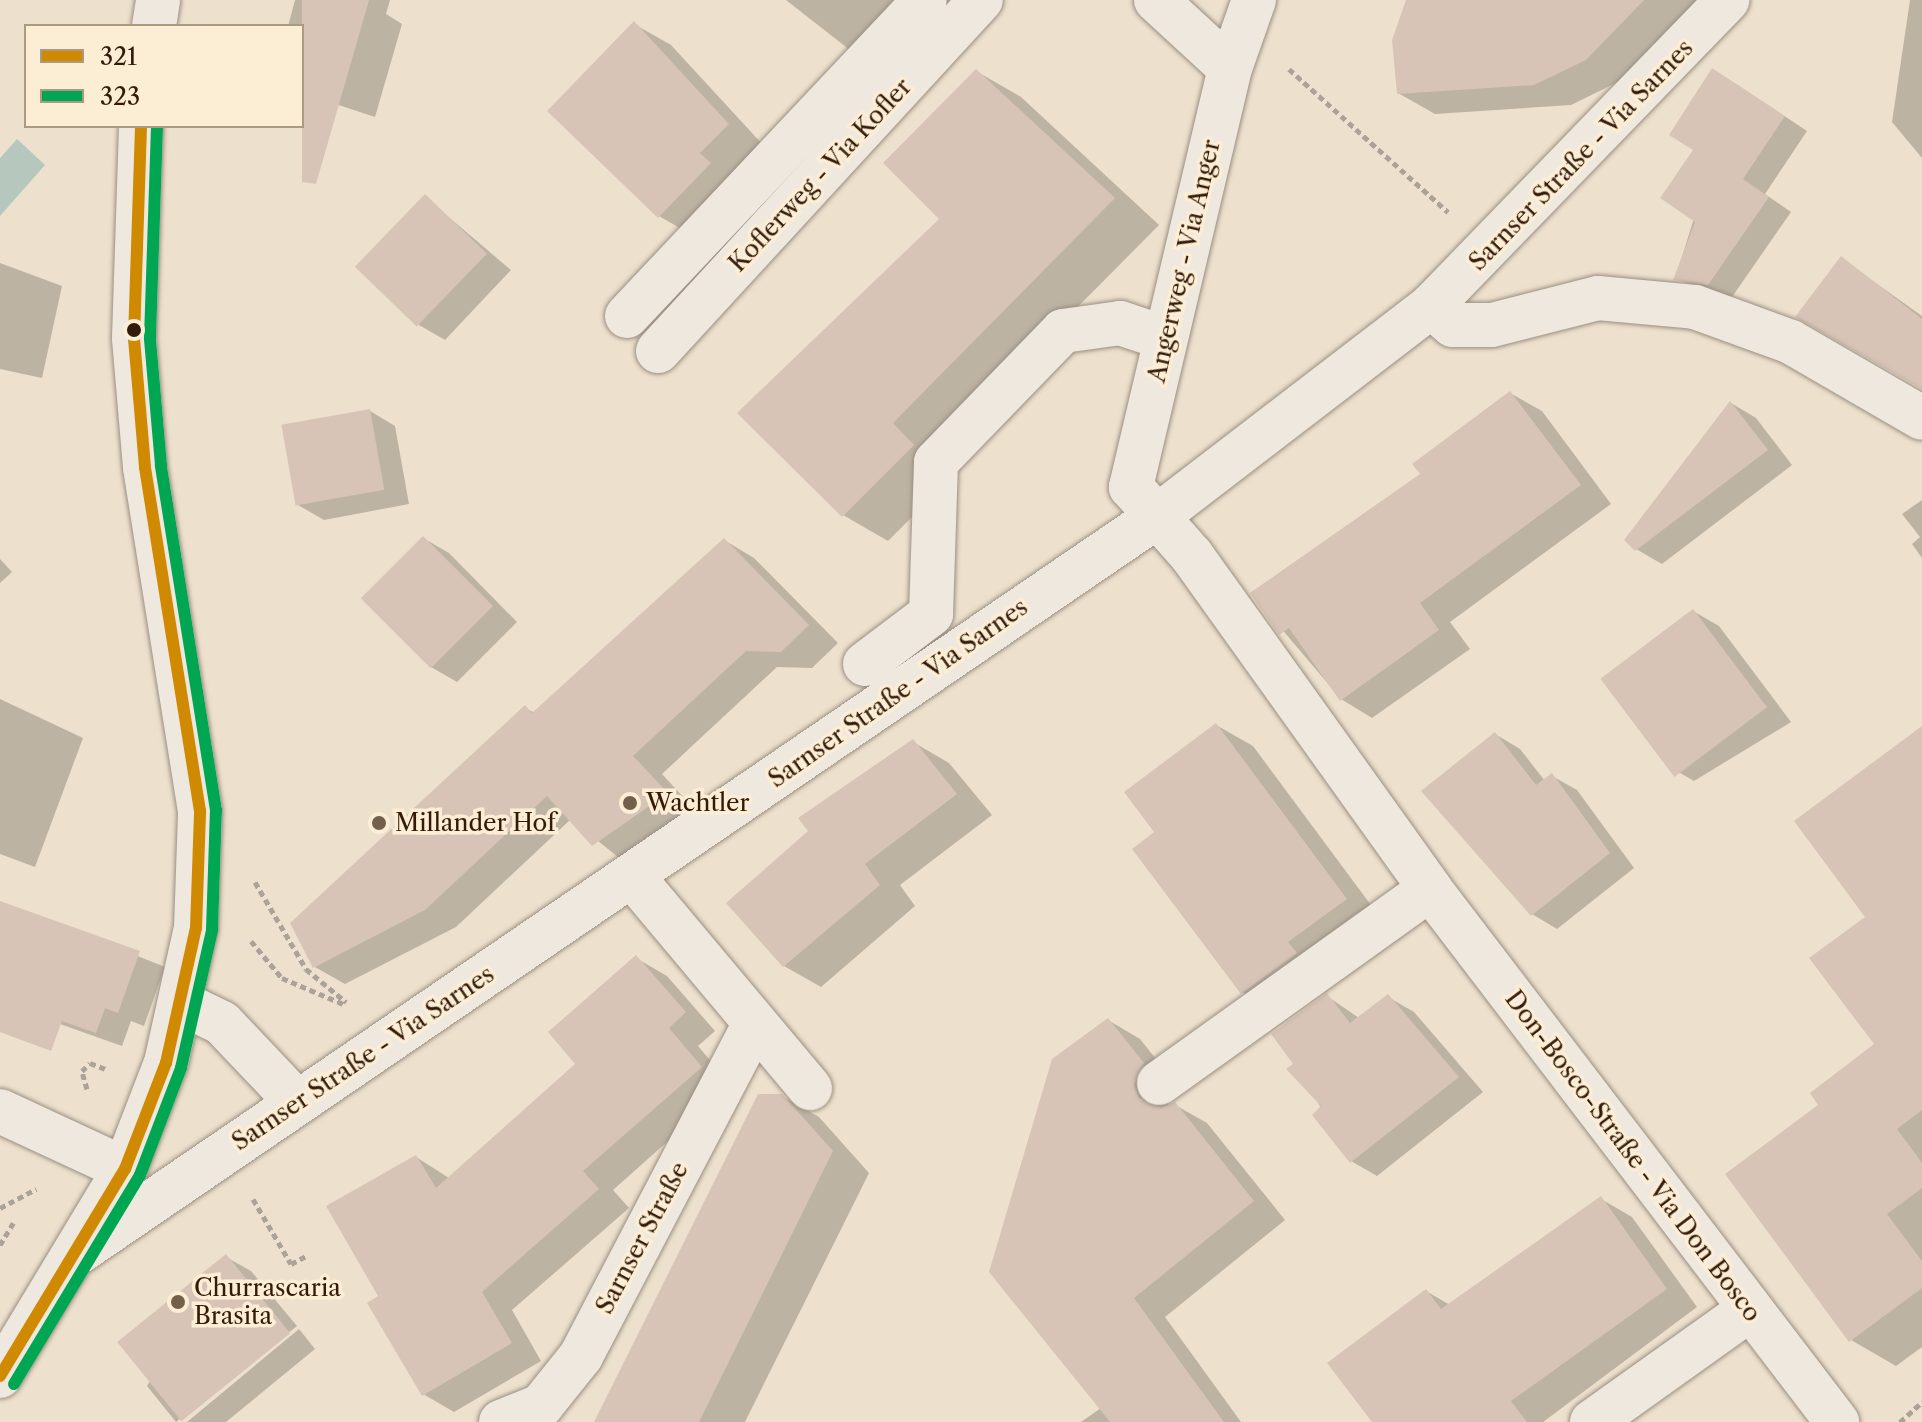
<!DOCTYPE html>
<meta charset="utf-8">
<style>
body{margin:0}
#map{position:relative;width:1922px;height:1422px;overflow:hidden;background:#ede0cc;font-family:"Libre Caslon Text",serif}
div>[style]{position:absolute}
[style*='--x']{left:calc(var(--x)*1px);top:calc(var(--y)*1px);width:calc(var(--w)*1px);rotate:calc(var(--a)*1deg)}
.water>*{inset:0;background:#b6c8bd}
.shadow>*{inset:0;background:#0003}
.building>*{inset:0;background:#d8c4b7;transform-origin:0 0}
.path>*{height:5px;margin-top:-2.5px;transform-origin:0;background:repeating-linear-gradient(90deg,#aba399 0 6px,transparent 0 10px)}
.roads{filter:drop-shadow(0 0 2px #9a8f82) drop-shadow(0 0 2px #9a8f82)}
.minor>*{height:44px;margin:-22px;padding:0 22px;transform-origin:22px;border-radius:22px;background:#efe8df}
.bus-1>*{height:12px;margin:-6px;padding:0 6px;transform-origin:6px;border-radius:6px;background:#d08a02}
.bus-2>*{height:12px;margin:-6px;padding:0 6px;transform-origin:6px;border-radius:6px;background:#00a651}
.dots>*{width:22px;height:22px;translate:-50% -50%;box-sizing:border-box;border:4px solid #fcedd5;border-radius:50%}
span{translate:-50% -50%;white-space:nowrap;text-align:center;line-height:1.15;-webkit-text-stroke:7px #fcedd5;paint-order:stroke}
.street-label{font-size:24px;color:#331a09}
.poi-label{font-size:24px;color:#331a09}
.left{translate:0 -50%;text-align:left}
.legend{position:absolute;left:24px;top:24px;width:280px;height:104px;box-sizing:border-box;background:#fcedd5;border:2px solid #ac9983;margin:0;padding:10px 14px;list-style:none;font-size:24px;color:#331a09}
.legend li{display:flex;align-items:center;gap:16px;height:40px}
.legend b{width:40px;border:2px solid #ac9983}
</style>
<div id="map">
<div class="water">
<div style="clip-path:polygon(17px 139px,45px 165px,0 216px,0 158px)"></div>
</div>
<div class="shadow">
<div style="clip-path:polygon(295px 0,390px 0,386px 14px,402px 24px,375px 117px,302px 93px,302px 26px,288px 26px)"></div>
<div style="clip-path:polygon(786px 0,910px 0,860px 58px)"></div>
<div style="clip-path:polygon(1408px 0,1701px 0,1622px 80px,1571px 105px,1435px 114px,1398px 93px)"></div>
<div style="clip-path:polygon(1910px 0,1922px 0,1922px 158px,1892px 122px)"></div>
<div style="clip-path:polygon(634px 24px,671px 45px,764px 146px,695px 237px,659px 216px)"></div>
<div style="clip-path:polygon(976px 71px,1021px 97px,1159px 225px,936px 450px,958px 471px,888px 541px,843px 515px,942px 219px)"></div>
<div style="clip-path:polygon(1736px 84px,1807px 131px,1765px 194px,1791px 212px,1732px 297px,1675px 279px)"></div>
<div style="clip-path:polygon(425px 197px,511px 270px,445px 340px,419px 325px)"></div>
<div style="clip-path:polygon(1842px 259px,1922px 316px,1922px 387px)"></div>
<div style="clip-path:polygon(0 263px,62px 286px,42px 378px,0 369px)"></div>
<div style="clip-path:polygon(1510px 393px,1542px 411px,1611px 504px,1450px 622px,1470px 649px,1372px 718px,1341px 699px,1252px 594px,1423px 474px)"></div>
<div style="clip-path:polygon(1731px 403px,1756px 418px,1792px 465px,1662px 564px,1636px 549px)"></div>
<div style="clip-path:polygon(370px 411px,395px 426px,409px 504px,324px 520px,298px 505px)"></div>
<div style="clip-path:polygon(1922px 500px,1922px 558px,1912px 544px,1920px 537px,1902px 514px)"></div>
<div style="clip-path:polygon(423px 538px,449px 553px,517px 622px,457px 682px,431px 667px,363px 598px)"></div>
<div style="clip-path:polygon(724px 540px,754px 558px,838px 643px,812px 668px,777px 667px,662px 774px,696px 811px,624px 862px,571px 819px,456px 927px,345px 984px,315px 967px,525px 708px,535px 713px)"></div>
<div style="clip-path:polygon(0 559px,12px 572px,0 583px)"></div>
<div style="clip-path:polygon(1693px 611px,1719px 626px,1791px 722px,1694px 781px,1668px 766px)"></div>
<div style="clip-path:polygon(0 699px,83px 738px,35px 867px,0 854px)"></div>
<div style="clip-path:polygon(1216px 725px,1253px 746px,1382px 920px,1279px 1013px,1242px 992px,1157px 832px)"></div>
<div style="clip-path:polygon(1922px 729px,1922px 1347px,1896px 1366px,1851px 1340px,1821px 1105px,1877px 1045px,1868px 917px)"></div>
<div style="clip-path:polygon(1495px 734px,1520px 749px,1545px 781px,1552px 776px,1577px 790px,1634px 868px,1557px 929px,1532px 914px)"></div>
<div style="clip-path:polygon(913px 742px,949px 763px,992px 815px,900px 885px,915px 906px,821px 987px,784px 966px)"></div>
<div style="clip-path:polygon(43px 918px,165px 967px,144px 1026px,131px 1021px,122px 1046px,43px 1018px)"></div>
<div style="clip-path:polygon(636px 958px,667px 976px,715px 1031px,698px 1046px,731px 1085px,613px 1190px,629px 1208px,512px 1310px,541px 1361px,454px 1412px,423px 1394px,381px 1297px,416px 1157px,449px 1178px,578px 1064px)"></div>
<div style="clip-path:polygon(1327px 996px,1359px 1018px,1388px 997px,1414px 1012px,1483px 1092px,1377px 1176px,1351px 1161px,1296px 1064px)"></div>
<div style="clip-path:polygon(1108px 1020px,1140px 1039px,1175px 1083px,1167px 1108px,1175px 1105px,1207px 1123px,1285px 1220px,1165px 1317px,1241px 1422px,1081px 1422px,1101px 1408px)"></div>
<div style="clip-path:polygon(782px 1096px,819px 1117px,869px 1173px,745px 1422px,596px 1422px)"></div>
<div style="clip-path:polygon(1601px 1199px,1632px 1217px,1697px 1307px,1543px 1422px,1375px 1422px,1426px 1291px,1450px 1305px)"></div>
<div style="clip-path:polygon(226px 1257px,251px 1271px,297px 1326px,176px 1422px,147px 1386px)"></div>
<div style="clip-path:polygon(299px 1329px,315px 1349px,226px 1422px,187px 1422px)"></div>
</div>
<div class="building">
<div style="clip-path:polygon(302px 0,369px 0,316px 184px,302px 182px)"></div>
<div style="clip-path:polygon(1406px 0,1644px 0,1586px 60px,1534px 85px,1397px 94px,1392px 40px)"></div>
<div style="clip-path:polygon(634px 21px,729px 124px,700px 153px,711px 163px,658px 218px,547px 111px)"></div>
<div style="clip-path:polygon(1712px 68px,1785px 116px,1743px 179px,1769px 197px,1708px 285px,1673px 280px,1695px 222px,1660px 198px,1693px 150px,1669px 135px)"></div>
<div style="clip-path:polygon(976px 69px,1115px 198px,893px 423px,914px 445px,842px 517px,737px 413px,939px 219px,883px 163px)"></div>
<div style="left:425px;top:194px;width:86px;height:101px;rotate:44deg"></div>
<div style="clip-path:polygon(1841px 256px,1922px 319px,1922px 389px,1795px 317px)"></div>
<div style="clip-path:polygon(1510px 391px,1581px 485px,1420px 603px,1439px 630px,1340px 701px,1289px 628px,1279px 635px,1250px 593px,1420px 474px,1412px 464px)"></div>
<div style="clip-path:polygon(1730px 401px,1768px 450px,1635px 551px,1624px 540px)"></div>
<div style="left:370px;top:409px;width:82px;height:90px;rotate:80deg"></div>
<div style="left:423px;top:536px;width:99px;height:88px;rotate:45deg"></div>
<div style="clip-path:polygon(724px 538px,809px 625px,781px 652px,746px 651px,633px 756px,668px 793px,592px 846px,547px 796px,425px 910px,313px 968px,290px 923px,525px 705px,532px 713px)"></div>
<div style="left:1693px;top:609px;width:123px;height:116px;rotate:53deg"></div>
<div style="clip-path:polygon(1216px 723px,1347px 899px,1288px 942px,1297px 953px,1241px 994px,1132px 849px,1154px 832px,1124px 792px)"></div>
<div style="clip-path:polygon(1922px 726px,1922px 1110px,1897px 1129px,1922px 1163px,1922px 1188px,1887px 1214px,1922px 1261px,1922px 1288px,1849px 1342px,1725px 1174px,1818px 1105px,1810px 1093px,1874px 1044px,1809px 958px,1865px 917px,1794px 821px)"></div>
<div style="clip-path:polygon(1495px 732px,1536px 785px,1552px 773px,1610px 853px,1531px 916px,1421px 791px)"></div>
<div style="clip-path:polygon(913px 739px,957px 794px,865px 864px,880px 885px,783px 967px,726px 903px,808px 831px,798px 818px)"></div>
<div style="clip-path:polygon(0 901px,140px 951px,118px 1013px,105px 1008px,96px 1033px,62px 1021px,51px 1051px,0 1032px)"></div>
<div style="clip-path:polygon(636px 955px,686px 1012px,669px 1028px,702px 1067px,583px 1171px,599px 1189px,482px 1292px,512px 1343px,422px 1396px,367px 1303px,378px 1296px,326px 1206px,416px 1155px,436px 1188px,575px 1064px,548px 1032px)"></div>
<div style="clip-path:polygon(1327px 993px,1350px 1023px,1388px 994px,1459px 1077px,1350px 1163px,1312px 1115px,1321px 1106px,1286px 1069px,1293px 1064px,1271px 1034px)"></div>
<div style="clip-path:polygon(1108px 1018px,1144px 1063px,1134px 1085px,1139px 1098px,1161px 1108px,1175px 1102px,1254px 1201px,1134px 1298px,1224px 1422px,1110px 1422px,989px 1272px,1052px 1059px)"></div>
<div style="clip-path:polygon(758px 1094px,782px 1094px,833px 1151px,699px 1422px,594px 1422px)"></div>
<div style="clip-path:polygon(1601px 1196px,1667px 1289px,1511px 1401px,1527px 1422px,1372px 1422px,1327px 1363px,1426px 1289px,1441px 1309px)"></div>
<div style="left:226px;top:1254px;width:102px;height:140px;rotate:51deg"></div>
</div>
<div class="path">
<div style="--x:1289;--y:69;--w:214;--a:42"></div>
<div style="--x:255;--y:882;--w:101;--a:59.6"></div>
<div style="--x:306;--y:969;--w:52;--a:39.5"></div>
<div style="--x:251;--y:941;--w:48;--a:50"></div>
<div style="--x:282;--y:978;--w:69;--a:22.9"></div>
<div style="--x:87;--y:1089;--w:19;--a:-106"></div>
<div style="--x:82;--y:1071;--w:11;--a:-45"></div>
<div style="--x:90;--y:1063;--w:17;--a:21"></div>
<div style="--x:253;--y:1199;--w:75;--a:59.7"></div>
<div style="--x:291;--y:1264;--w:19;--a:-28"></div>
<div style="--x:0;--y:1208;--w:41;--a:-27.8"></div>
<div style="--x:0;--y:1245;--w:26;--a:-59"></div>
<div style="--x:1900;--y:1422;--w:30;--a:-42"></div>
</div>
<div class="roads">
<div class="minor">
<div style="--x:1156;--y:0;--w:100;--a:42.6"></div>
<div style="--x:1254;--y:0;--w:72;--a:109.4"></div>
<div style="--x:1230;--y:68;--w:431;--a:103.3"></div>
<div style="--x:1131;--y:487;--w:92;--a:48.5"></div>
<div style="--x:1192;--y:556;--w:409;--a:54.4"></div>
<div style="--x:1430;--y:889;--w:671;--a:52.63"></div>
<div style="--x:154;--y:26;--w:26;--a:-81"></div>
<div style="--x:1431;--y:306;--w:29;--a:41"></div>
<div style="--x:1453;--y:325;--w:39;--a:0"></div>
<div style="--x:1492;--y:325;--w:109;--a:-14.3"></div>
<div style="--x:1598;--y:298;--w:97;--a:5.3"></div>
<div style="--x:1695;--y:307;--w:102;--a:20"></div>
<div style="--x:1791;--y:342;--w:151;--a:30.1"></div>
<div style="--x:627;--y:316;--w:434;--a:-46.7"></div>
<div style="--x:658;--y:351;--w:477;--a:-47.4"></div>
<div style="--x:865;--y:664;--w:83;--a:-37.1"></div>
<div style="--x:931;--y:614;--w:152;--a:-88.1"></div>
<div style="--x:936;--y:462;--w:182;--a:-45.9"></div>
<div style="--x:1063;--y:331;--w:58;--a:-8"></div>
<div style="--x:1120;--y:323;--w:47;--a:18.4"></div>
<div style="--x:632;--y:876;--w:277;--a:50"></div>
<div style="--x:183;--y:1004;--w:43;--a:26"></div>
<div style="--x:222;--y:1023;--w:109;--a:46.5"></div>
<div style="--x:1159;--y:1083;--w:333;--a:-35.6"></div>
<div style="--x:0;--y:1111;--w:138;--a:24.9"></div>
<div style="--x:76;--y:1254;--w:1306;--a:-34.3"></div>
<div style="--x:1155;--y:518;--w:348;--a:-37.5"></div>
<div style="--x:1431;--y:306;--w:426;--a:-45.9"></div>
<div style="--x:0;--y:1376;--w:242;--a:-58.9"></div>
<div style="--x:125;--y:1169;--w:114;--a:-68.9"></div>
<div style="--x:166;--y:1063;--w:138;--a:-77.5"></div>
<div style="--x:196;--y:928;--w:117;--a:-88"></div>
<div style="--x:200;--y:811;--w:348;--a:-99.1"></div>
<div style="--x:145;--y:467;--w:129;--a:-94.9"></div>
<div style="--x:134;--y:338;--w:212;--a:-88.1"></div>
<div style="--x:501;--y:1422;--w:43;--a:-21.8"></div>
<div style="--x:541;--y:1406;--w:64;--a:-51.3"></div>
<div style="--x:581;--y:1356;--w:373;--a:-62.4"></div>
<div style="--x:1592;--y:1422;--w:193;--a:-35.5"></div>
</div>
</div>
<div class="bus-1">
<div style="--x:0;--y:1376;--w:242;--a:-58.9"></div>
<div style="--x:125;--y:1169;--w:114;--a:-68.9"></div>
<div style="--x:166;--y:1063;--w:138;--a:-77.5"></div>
<div style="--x:196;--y:928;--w:117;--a:-88"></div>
<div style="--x:200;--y:811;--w:348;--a:-99.1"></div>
<div style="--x:145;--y:467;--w:129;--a:-94.9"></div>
<div style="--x:134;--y:338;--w:212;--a:-88.1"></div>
</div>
<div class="bus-2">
<div style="--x:14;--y:1384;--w:244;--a:-58.9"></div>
<div style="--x:140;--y:1175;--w:115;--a:-69"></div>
<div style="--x:181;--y:1068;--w:141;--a:-77.3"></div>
<div style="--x:212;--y:930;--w:120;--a:-88.1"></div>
<div style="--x:216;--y:810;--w:349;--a:-99.1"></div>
<div style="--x:161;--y:465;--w:127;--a:-95"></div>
<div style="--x:150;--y:338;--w:211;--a:-88.1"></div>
</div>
<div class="dots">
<div style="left:134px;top:330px;background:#331a09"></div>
<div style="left:630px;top:803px;background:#745f4d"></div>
<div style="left:379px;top:823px;background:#745f4d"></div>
<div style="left:178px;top:1302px;background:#745f4d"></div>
</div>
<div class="street-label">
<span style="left:1581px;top:155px;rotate:-46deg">Sarnser Straße - Via Sarnes</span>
<span style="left:820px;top:175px;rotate:-47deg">Koflerweg - Via Kofler</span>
<span style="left:1184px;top:261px;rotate:-77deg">Angerweg - Via Anger</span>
<span style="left:898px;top:693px;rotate:-35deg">Sarnser Straße - Via Sarnes</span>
<span style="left:363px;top:1058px;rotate:-34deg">Sarnser Straße - Via Sarnes</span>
<span style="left:1633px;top:1156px;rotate:53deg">Don-Bosco-Straße - Via Don Bosco</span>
<span style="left:642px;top:1238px;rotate:-62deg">Sarnser Straße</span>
</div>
<div class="poi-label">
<span class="left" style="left:646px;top:803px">Wachtler</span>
<span class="left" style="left:395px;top:823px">Millander Hof</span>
<span class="left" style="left:194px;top:1302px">Churrascaria<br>Brasita</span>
</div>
<ul class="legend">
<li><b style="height:10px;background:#d08a02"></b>321</li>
<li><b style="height:10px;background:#00a651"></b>323</li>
</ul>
</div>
